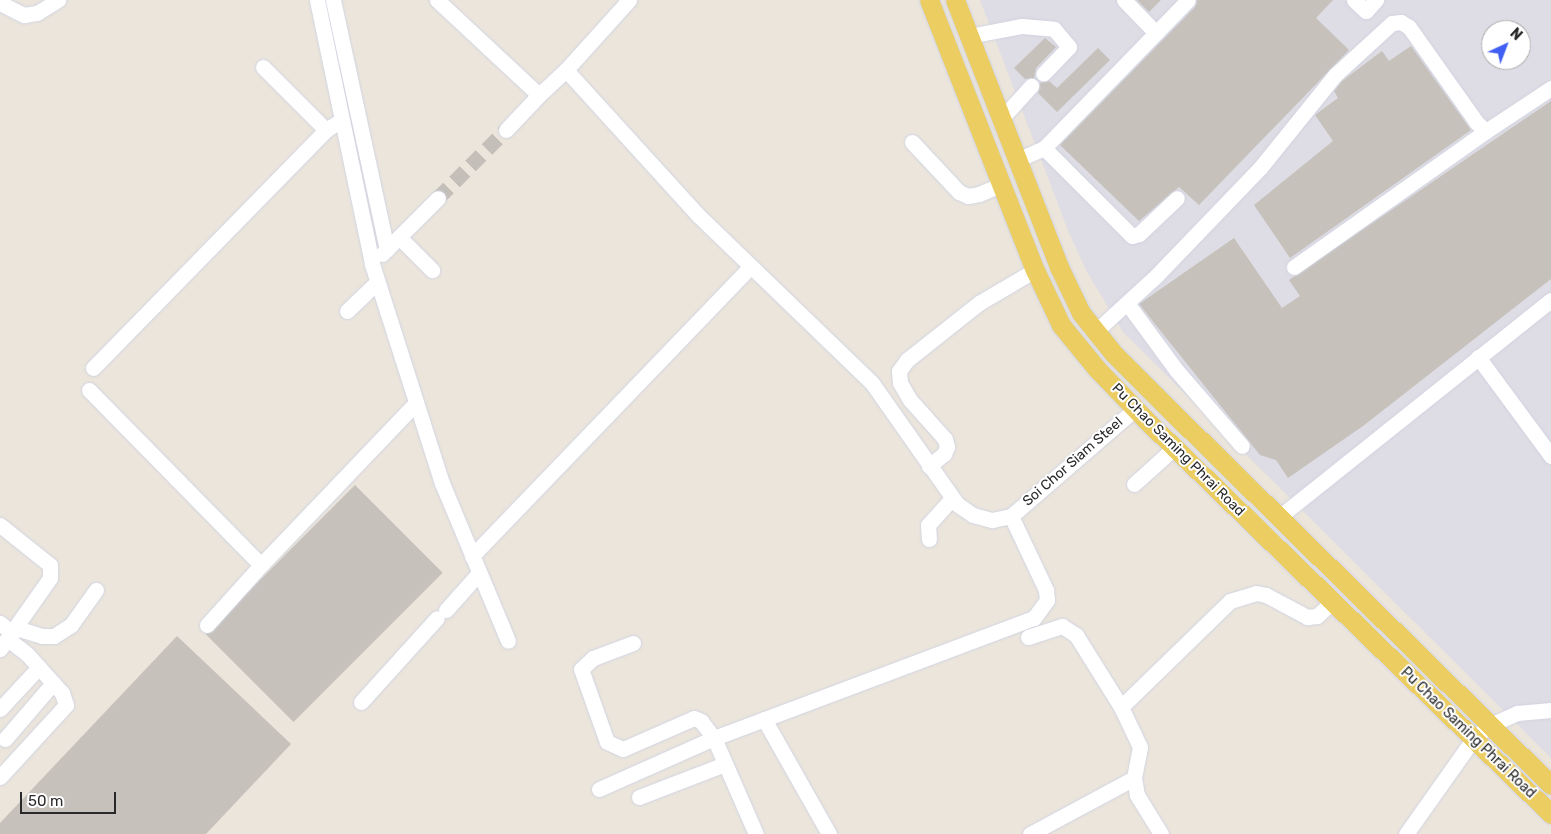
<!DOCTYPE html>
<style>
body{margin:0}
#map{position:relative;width:1551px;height:834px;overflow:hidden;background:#ebe5dc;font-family:Rubik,sans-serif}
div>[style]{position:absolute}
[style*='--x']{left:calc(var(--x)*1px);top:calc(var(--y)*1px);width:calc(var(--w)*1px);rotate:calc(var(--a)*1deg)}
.industrial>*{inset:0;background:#dedce4}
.building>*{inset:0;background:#c6c1bb;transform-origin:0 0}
.minor-tunnel>*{height:15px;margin-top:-7.5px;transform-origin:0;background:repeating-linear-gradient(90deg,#c4bfb8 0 15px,transparent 0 23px)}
.roads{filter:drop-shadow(0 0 1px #d1d4e2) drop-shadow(0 0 1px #d1d4e2)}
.minor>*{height:15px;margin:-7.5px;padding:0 7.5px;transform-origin:7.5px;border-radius:7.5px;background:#fff}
.major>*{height:19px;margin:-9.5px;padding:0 9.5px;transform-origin:9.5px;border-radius:9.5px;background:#ebcd61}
span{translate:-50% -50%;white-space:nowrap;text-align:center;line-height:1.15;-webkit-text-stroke:4px #fff;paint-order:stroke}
.street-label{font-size:14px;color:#292929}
.north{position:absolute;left:1481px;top:20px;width:50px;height:50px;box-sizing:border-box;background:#fff;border:1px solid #a9a9a9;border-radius:50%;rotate:43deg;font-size:14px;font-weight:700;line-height:20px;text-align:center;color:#292929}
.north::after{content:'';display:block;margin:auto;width:18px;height:22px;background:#4160f3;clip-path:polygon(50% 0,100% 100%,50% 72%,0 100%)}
.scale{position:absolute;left:20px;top:792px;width:96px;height:22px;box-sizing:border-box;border:2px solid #292929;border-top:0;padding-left:6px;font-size:15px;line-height:18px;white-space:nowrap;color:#292929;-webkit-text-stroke:4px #fff;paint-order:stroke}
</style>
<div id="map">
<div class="industrial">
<div style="clip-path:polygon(evenodd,980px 0,1551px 0,1551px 758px,1123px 332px,1087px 272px,1069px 233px,980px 0,1491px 30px,1521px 30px,1521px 60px,1491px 60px,1491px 30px)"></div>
</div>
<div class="building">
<div style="clip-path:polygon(1137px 0,1161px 0,1149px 12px)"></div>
<div style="clip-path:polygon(1197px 0,1333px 0,1316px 18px,1349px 50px,1199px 205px,1179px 187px,1139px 221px,1060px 145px,1195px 7px)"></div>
<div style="clip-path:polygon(1045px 38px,1056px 47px,1036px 68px,1034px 78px,1025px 79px,1014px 68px)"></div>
<div style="clip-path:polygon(1411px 46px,1471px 130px,1290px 258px,1254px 205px,1333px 141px,1315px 115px,1338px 98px,1334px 91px,1342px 81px,1382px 51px,1389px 61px)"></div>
<div style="clip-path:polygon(1098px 48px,1110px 60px,1057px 112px,1038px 93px,1040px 83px,1049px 81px,1057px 88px)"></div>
<div style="clip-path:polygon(1551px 101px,1551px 279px,1363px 426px,1288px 478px,1276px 460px,1260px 455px,1139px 304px,1234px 238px,1282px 308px,1300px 296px,1289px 280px)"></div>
<div style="left:355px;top:485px;width:124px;height:211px;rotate:45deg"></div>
<div style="clip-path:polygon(177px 636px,291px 744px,206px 834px,0 834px,0 823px)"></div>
</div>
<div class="minor-tunnel">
<div style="--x:438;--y:198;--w:96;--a:-45"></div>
</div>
<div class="roads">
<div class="minor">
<div style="--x:317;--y:0;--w:270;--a:78.2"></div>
<div style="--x:372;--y:264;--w:230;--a:72.3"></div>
<div style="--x:442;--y:483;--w:171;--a:67.3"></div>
<div style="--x:333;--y:0;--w:255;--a:77.8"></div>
<div style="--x:437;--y:0;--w:139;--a:43"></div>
<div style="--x:539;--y:95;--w:48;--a:133.3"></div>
<div style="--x:629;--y:0;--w:94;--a:132"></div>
<div style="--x:566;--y:70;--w:197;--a:47.7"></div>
<div style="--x:699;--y:216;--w:240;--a:44"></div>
<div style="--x:872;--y:383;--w:148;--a:54.9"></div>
<div style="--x:957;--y:504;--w:19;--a:35"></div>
<div style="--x:973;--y:515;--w:20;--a:15"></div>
<div style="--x:992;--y:520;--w:19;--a:-12"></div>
<div style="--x:1011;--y:516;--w:164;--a:-40.8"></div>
<div style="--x:1124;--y:0;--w:46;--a:45.9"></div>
<div style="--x:1354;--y:0;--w:16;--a:43"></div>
<div style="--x:1366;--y:11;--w:15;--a:-48"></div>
<div style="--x:0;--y:3;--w:27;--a:27"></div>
<div style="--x:24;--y:15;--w:13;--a:-9"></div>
<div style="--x:37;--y:13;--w:25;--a:-32"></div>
<div style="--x:969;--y:36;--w:54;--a:-10.7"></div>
<div style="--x:1022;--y:26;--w:32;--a:5"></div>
<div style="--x:1054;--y:29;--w:23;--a:50"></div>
<div style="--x:1069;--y:47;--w:37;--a:134"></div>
<div style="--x:263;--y:67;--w:89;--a:45"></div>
<div style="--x:539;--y:95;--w:37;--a:-43"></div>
<div style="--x:1001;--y:119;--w:45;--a:-47.7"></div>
<div style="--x:912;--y:142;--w:69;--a:46.8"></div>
<div style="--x:959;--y:192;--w:10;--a:24"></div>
<div style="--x:968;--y:196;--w:11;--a:-10"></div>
<div style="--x:979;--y:194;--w:25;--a:-23"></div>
<div style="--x:1044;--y:148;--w:124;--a:45"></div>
<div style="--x:1132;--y:236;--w:7;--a:-16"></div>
<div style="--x:1139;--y:234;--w:52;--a:-43.5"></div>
<div style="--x:1017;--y:160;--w:30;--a:-24"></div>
<div style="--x:1044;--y:148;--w:206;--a:-45.8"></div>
<div style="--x:399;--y:237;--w:47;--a:45"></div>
<div style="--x:382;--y:254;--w:79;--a:-45"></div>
<div style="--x:1294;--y:267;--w:235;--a:-35.3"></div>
<div style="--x:1127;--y:303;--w:84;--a:53.7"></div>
<div style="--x:1177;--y:371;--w:99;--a:49.1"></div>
<div style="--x:347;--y:311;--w:42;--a:-44"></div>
<div style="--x:1096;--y:331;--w:81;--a:-42.5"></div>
<div style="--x:1156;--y:276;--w:150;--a:-46.1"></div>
<div style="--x:1260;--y:168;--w:119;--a:-51.1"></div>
<div style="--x:1335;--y:75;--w:77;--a:-42.4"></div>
<div style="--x:1392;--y:23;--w:9;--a:-6"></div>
<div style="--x:1401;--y:22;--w:9;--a:32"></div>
<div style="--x:1409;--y:27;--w:118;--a:54.7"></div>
<div style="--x:1477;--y:123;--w:12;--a:42"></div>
<div style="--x:1486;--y:131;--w:78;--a:-33.5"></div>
<div style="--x:1478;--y:357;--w:123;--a:53.6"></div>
<div style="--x:93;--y:368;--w:333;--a:-45.6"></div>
<div style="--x:326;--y:130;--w:17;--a:-33"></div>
<div style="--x:89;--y:390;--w:245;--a:45.5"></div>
<div style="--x:261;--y:565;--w:224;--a:-46.3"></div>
<div style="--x:929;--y:466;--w:19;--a:-39"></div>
<div style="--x:944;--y:454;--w:8;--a:-67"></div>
<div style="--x:947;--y:447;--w:8;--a:-104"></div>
<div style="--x:945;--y:439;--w:52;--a:-131.9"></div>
<div style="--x:910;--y:400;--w:20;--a:-120"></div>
<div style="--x:900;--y:383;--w:12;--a:-95"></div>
<div style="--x:899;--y:371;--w:14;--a:-54"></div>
<div style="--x:907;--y:360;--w:92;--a:-38.4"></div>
<div style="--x:979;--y:303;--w:65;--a:-30.5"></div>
<div style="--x:1134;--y:484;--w:54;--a:-42"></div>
<div style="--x:1279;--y:517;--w:348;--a:-38.6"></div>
<div style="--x:0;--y:525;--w:64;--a:38.7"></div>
<div style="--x:50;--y:565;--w:13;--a:90"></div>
<div style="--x:50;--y:578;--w:87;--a:125.2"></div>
<div style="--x:929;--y:539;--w:14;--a:-94"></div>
<div style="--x:928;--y:525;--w:36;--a:-48"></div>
<div style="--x:472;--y:556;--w:401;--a:-46.1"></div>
<div style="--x:446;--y:610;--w:50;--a:-48.3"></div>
<div style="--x:0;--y:623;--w:16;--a:40"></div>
<div style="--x:207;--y:625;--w:81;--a:-48"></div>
<div style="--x:16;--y:628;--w:27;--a:17"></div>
<div style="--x:42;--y:636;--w:12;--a:0"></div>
<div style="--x:54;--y:636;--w:20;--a:-33"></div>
<div style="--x:71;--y:625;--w:43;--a:-54.5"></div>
<div style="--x:1028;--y:637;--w:36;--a:-18"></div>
<div style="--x:1062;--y:626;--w:17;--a:33"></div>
<div style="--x:1076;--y:635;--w:85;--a:58"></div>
<div style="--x:1121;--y:707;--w:44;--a:64.6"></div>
<div style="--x:1140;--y:747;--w:32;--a:101"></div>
<div style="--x:1134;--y:778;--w:17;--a:80"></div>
<div style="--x:1137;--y:795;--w:46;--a:58.4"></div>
<div style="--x:633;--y:643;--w:43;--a:159.4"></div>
<div style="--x:593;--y:658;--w:16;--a:137"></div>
<div style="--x:581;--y:669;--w:77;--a:70.4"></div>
<div style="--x:607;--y:742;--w:17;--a:24"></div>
<div style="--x:623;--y:749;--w:77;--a:-23.6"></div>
<div style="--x:694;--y:718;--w:8;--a:23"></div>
<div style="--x:701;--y:721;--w:21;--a:53"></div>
<div style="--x:714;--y:738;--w:105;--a:66.4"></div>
<div style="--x:361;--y:702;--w:113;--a:-47.9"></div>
<div style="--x:1121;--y:707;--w:152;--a:-44.2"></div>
<div style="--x:1230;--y:601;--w:27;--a:-17"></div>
<div style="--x:1256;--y:593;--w:10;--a:11"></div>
<div style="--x:1266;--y:595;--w:47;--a:28.2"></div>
<div style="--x:1307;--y:617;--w:10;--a:-6"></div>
<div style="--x:1317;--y:616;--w:22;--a:-43"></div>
<div style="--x:0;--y:709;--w:57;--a:-47.1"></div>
<div style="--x:764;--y:719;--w:132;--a:60.5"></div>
<div style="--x:5;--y:739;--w:74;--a:-49.4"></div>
<div style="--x:0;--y:777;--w:98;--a:-47.5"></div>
<div style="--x:66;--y:705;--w:13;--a:-108"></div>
<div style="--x:62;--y:693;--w:52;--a:-131.9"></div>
<div style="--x:27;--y:654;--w:24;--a:-142"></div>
<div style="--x:599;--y:789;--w:126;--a:-23.9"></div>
<div style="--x:714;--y:738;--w:342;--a:-20.6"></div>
<div style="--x:1034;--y:618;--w:22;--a:-54"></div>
<div style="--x:1047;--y:600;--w:10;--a:-96"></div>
<div style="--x:1046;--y:590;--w:82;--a:-115.3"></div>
<div style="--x:639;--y:797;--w:92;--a:-21"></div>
<div style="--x:1030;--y:834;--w:118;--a:-28.3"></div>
<div style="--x:1406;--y:834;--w:118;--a:-54.7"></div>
<div style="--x:1474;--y:738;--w:21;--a:-39"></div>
<div style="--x:1490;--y:725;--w:30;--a:-24"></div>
<div style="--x:1517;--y:713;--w:34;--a:-5"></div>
</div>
<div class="major">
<div style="--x:929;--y:0;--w:290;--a:68.6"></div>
<div style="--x:1035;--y:270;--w:61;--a:64.7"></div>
<div style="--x:1061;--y:325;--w:57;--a:50.7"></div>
<div style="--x:1097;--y:369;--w:71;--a:46.1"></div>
<div style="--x:1146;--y:420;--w:565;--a:44.21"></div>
<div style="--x:955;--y:0;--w:287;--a:68.7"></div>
<div style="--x:1059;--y:267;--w:51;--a:64.4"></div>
<div style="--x:1081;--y:313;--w:53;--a:51.2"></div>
<div style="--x:1114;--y:354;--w:69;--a:45"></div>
<div style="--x:1163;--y:403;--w:544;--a:44.55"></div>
</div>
</div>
<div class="street-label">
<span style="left:1178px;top:450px;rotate:45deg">Pu Chao Saming Phrai Road</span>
<span style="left:1073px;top:462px;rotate:-41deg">Soi Chor Siam Steel</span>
<span style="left:1468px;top:733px;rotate:44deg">Pu Chao Saming Phrai Road</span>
</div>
<div class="north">N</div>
<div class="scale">50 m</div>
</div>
